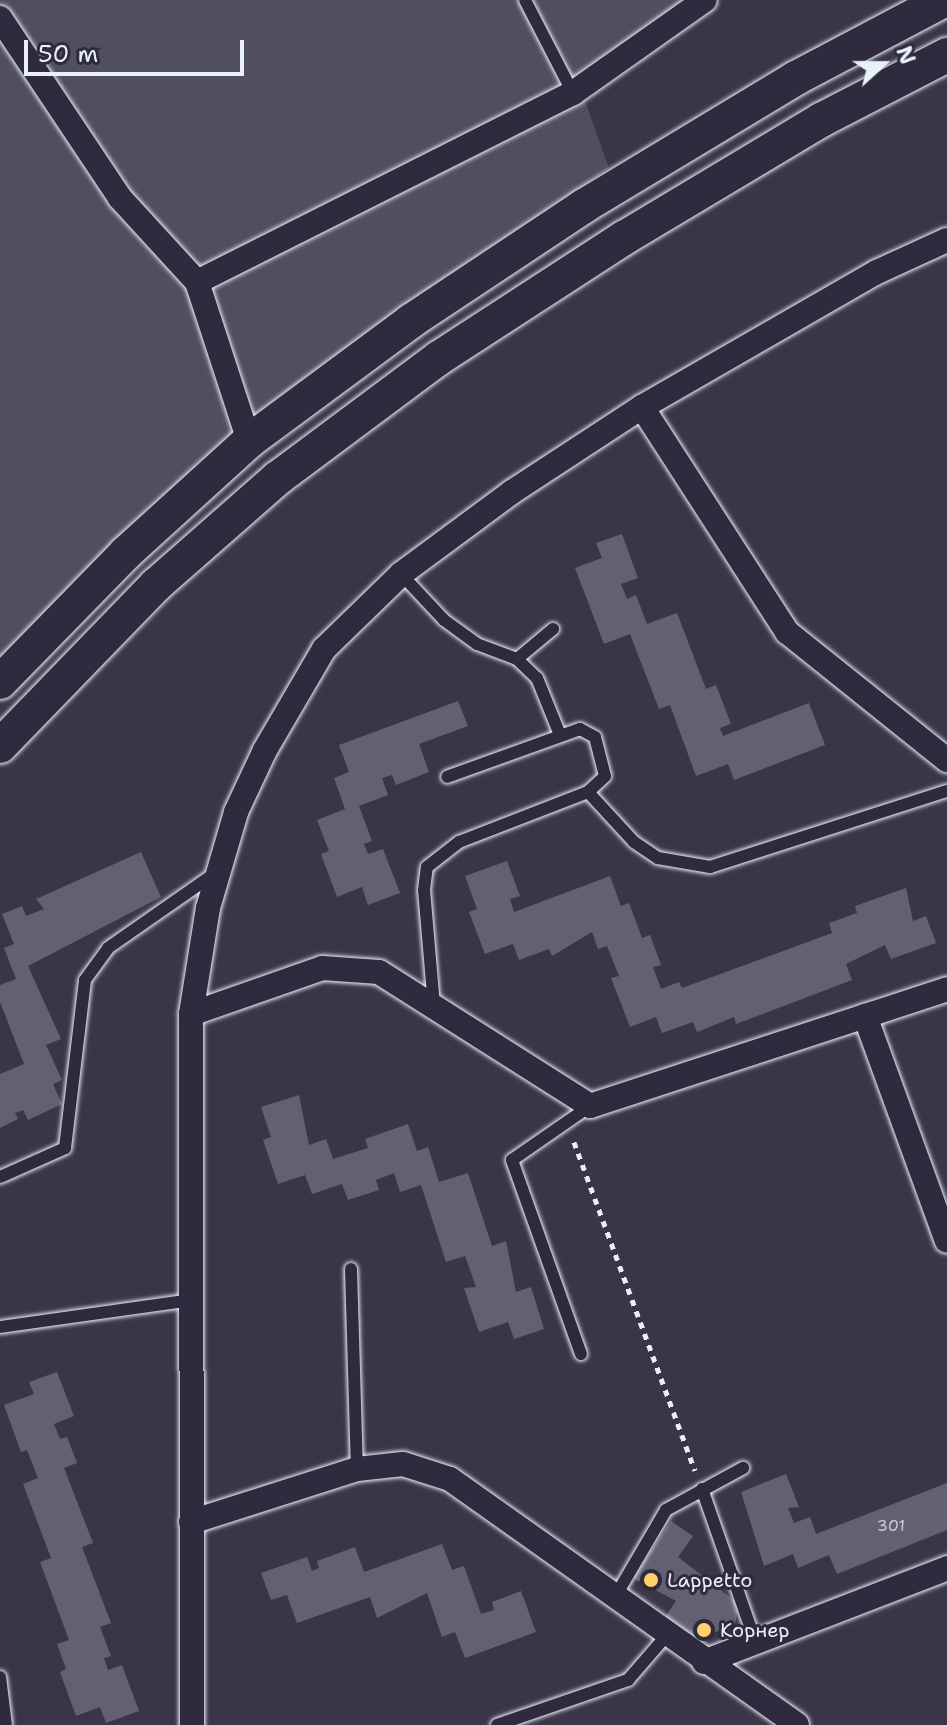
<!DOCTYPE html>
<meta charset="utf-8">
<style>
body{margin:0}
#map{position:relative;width:947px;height:1725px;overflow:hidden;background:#3a3648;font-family:"Shantell Sans",sans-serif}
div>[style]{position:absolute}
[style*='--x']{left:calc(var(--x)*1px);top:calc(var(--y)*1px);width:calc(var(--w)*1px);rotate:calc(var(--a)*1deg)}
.green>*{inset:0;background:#504e5f}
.building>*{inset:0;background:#636171}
.path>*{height:5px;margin-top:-2.5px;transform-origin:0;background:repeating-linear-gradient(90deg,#e8f1f8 0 6px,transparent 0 12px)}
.roads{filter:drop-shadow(0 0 2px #e8f1f8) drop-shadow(0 0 2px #e8f1f8)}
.service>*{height:12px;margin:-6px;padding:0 6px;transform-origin:6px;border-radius:6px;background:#2f2a3d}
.minor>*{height:24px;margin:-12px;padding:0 12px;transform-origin:12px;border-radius:12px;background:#2f2a3d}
.secondary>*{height:34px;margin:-17px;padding:0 17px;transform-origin:17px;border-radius:17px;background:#2f2a3d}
.dots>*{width:22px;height:22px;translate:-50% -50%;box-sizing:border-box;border:4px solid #2f2a3d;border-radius:50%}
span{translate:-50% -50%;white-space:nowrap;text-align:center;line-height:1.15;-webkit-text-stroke:6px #2f2a3d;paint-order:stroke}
.number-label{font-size:16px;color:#c7cdd6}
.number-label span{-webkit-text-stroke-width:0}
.poi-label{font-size:20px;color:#e8f1f8}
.left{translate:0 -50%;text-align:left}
.north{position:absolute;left:843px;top:24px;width:80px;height:80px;-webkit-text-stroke:6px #2f2a3d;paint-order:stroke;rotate:69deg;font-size:22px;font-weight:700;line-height:32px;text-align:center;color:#e8f1f8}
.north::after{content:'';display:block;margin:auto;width:28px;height:36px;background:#e8f1f8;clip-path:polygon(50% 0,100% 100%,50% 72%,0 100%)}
.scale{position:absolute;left:24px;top:40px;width:220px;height:36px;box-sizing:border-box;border:4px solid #e8f1f8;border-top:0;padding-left:10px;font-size:24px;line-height:28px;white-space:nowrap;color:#e8f1f8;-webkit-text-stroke:6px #2f2a3d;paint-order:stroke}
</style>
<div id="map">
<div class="green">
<div style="clip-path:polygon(0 0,697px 0,579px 84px,609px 168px,412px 301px,0 664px)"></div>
</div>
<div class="building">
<div style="clip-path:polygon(622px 534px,638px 578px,621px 584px,627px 599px,636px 595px,647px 624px,677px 613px,706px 689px,716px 685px,731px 724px,720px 728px,723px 736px,809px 703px,825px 745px,734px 780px,728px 764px,696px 776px,670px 705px,659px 709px,630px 634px,604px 644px,575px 568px,602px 558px,596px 543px)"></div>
<div style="clip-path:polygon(458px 701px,468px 726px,419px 744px,429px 772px,396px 785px,392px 775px,382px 778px,388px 795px,359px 806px,372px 841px,364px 844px,368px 854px,383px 849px,400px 893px,368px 905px,362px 887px,337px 897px,321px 854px,329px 851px,317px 820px,345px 809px,334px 778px,349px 772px,339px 745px)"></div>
<div style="clip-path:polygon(141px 852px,161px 897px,28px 966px,61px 1039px,46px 1045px,62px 1080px,53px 1084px,62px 1104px,28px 1120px,23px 1110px,15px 1113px,18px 1119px,0 1128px,0 1074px,24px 1064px,0 1002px,0 985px,16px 979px,4px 948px,14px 944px,2px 914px,22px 906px,26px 916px,44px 909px,36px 899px)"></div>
<div style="clip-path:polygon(507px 861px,520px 896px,510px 899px,514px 912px,610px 876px,621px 906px,629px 903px,642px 938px,650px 935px,661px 965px,653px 967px,661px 989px,679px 982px,682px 988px,832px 933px,829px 923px,857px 913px,855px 906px,906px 888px,913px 921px,926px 916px,936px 943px,891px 959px,885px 945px,846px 964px,852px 980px,736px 1024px,734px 1017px,697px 1032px,693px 1022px,662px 1033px,656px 1017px,630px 1027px,611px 978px,619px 976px,607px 946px,598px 949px,592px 932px,552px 956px,549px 949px,519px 960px,513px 944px,485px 954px,469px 912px,477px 909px,465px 876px)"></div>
<div style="clip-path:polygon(299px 1095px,309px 1145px,326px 1139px,333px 1159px,368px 1148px,365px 1139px,408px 1124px,417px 1151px,428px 1147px,439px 1182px,468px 1173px,492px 1246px,506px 1241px,516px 1292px,531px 1287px,544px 1329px,514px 1339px,508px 1322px,479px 1332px,464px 1288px,476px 1287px,465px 1256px,446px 1262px,421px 1185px,400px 1192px,394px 1173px,376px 1180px,379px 1190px,348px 1200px,342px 1184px,312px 1194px,305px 1175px,278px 1184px,263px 1140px,271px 1137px,261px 1107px)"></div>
<div style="clip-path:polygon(57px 1372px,74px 1416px,54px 1424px,60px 1439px,67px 1437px,77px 1463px,64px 1468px,93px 1543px,82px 1547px,111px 1623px,100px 1627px,111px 1656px,104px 1658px,108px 1670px,122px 1665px,139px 1711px,106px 1723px,100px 1707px,76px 1716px,60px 1672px,66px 1669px,57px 1644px,69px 1640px,40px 1562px,51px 1558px,23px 1484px,38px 1478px,27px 1450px,21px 1452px,4px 1405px,34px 1394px,29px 1382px)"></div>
<div style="clip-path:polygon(786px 1474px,799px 1507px,788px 1508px,794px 1523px,810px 1517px,816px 1534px,947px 1483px,947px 1530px,837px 1574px,829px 1555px,798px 1568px,793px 1554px,764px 1566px,741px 1492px)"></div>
<div style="clip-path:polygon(671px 1521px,693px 1536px,678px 1557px,739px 1604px,735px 1624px,698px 1639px,665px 1617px,676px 1601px,633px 1578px)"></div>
<div style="clip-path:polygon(442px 1544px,452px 1570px,464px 1566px,481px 1614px,494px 1610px,492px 1602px,521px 1591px,536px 1632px,465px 1658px,455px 1632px,442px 1637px,427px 1593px,377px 1618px,370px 1597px,297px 1623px,287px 1595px,271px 1600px,261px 1573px,307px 1557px,312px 1571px,319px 1568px,317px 1561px,355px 1547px,364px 1572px)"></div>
</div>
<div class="path">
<div style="--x:574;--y:1142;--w:350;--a:69.8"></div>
</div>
<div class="roads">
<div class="service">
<div style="--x:525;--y:0;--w:105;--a:62.7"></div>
<div style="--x:401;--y:574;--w:63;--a:46.9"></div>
<div style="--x:444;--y:620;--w:41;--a:36"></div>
<div style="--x:477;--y:644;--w:43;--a:20.6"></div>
<div style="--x:517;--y:659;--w:28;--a:44"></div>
<div style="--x:537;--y:678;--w:61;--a:68"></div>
<div style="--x:517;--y:659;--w:47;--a:-39.8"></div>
<div style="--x:588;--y:792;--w:68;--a:47.4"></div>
<div style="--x:634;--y:842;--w:29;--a:34"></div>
<div style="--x:658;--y:858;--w:53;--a:9.8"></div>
<div style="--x:710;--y:867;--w:249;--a:-17.8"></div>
<div style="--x:434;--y:1006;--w:116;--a:-94.9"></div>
<div style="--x:424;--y:890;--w:23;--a:-83"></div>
<div style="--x:427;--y:867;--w:41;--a:-38"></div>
<div style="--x:459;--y:842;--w:138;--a:-21.2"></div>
<div style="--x:588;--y:792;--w:23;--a:-43"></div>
<div style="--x:605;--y:776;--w:40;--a:-104.4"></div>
<div style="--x:595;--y:737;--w:17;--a:-152"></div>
<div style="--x:580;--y:729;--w:141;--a:160.2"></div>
<div style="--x:0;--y:1177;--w:71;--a:-24"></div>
<div style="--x:65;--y:1148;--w:169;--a:-83.2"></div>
<div style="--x:85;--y:980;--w:39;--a:-54"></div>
<div style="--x:108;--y:948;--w:129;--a:-34.9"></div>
<div style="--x:351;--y:1269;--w:200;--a:88.3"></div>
<div style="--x:0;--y:1327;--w:193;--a:-8"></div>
<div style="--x:581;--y:1354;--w:206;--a:-109.6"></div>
<div style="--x:512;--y:1160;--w:95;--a:-34.7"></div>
<div style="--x:702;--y:1489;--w:163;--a:70.7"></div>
<div style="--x:615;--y:1597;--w:101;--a:-59.6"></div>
<div style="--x:666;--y:1510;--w:88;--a:-28.6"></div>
<div style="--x:0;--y:1677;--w:48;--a:82.9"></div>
<div style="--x:497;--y:1725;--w:139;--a:-19"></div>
<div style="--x:628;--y:1680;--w:60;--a:-49.1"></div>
</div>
<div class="minor">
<div style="--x:0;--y:18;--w:216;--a:56.3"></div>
<div style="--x:120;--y:198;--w:114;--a:47.5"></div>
<div style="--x:197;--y:282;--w:167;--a:71.9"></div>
<div style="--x:197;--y:282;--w:421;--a:-26.7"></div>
<div style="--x:573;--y:93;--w:161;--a:-35.2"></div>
<div style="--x:642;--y:407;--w:268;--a:57.2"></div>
<div style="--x:787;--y:632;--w:205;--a:38.7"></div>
<div style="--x:191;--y:1014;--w:139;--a:-19.3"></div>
<div style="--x:322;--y:968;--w:57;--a:4"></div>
<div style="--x:379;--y:972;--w:250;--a:32.4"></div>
<div style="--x:590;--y:1106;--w:376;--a:-18.1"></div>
<div style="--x:865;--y:1016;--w:239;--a:70"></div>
<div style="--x:191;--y:1522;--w:174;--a:-17.7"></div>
<div style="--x:357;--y:1469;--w:46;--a:-6.2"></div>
<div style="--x:403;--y:1464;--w:49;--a:17.7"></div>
<div style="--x:450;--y:1479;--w:425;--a:35.3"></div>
<div style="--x:704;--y:1662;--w:261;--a:-21.1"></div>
<div style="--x:192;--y:1725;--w:711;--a:-90.08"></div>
<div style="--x:191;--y:1014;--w:107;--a:-80.9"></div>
<div style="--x:208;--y:908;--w:100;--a:-73.7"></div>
<div style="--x:236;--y:812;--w:68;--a:-64.9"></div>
<div style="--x:265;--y:750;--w:117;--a:-59.7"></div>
<div style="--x:324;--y:649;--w:107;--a:-44.2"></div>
<div style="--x:401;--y:574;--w:138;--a:-36.5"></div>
<div style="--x:512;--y:492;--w:155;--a:-33.2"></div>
<div style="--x:642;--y:407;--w:271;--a:-29.9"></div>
<div style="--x:877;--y:272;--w:77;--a:-24.6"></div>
</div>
<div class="secondary">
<div style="--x:0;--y:682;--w:180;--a:-45.7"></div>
<div style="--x:126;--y:553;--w:166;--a:-42.3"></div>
<div style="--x:249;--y:441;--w:202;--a:-36.5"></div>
<div style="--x:411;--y:321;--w:208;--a:-33.6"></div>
<div style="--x:584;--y:206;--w:248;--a:-31.1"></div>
<div style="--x:796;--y:78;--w:167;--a:-27.8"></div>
<div style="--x:0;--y:746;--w:224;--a:-45.9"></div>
<div style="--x:156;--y:585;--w:162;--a:-41.3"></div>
<div style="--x:278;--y:478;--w:201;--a:-36.7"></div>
<div style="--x:439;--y:358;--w:221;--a:-33"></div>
<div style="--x:624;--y:238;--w:230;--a:-30.9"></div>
<div style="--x:821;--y:120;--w:142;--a:-27.3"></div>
</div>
</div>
<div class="dots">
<div style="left:651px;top:1580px;background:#ffd166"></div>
<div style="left:704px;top:1630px;background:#ffd166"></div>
</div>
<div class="number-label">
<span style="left:891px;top:1526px">301</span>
</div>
<div class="poi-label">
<span class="left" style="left:667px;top:1580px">Lappetto</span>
<span class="left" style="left:720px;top:1630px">Корнер</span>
</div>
<div class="north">N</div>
<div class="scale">50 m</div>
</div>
